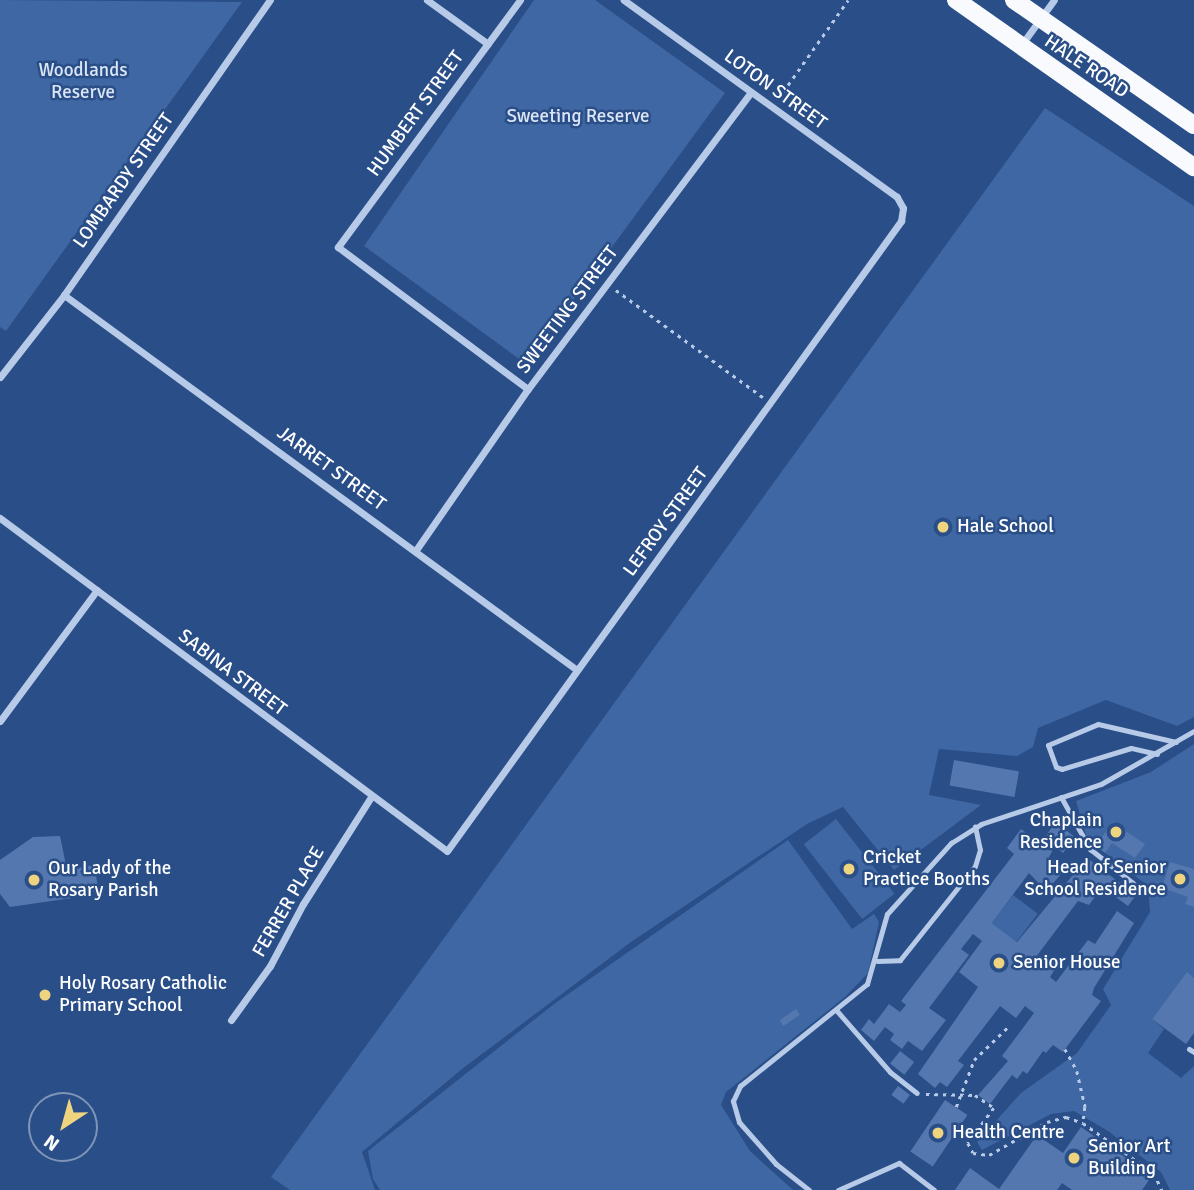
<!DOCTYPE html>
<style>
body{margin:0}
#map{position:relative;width:1194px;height:1190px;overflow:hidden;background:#2a4e87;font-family:Signika,sans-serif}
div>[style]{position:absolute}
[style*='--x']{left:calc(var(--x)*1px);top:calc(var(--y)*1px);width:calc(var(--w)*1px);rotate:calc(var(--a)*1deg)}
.green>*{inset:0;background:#3f67a3;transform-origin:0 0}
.building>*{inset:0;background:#5377ae;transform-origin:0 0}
.path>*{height:2.5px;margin-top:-1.25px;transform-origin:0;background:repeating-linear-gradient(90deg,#b7cae8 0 3.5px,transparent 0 8.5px)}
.service>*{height:5px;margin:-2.5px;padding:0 2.5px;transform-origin:2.5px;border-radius:2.5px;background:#b7cae8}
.minor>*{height:7px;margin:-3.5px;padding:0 3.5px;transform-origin:3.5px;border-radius:3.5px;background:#b7cae8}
.primary>*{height:18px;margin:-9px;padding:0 9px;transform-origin:9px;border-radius:9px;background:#f8fafe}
.dots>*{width:19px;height:19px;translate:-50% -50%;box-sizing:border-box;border:4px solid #2a4e87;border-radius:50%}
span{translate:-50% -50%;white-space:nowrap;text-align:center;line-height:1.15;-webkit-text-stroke:5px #2a4e87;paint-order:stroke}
.street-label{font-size:19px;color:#fff}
.park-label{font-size:19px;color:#dae5f6}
.poi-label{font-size:19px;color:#fff}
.left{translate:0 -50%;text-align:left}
.right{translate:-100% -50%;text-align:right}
.north{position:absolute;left:28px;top:1092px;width:70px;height:70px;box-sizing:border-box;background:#2a4e87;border:2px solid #7f95b7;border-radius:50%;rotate:216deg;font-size:19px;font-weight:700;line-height:28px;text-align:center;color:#fff}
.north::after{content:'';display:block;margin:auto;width:24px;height:32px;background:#eed47f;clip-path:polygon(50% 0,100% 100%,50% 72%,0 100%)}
</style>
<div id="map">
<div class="green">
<div style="clip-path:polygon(0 0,242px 2px,6px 331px,0 327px)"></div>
<div style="clip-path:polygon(534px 0,595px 0,725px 93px,526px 364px,364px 246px)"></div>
<div style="clip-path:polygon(1045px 108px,1194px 206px,1194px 717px,1177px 726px,1106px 700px,1038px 728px,1033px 747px,1017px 756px,939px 749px,929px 795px,981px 805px,894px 870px,843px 807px,807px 824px,631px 942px,462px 1069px,362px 1152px,375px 1190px,290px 1190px,271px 1177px)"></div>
<div style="clip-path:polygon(1194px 744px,1194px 978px,1187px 973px,1152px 1019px,1164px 1029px,1148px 1053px,1181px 1078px,1194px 1066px,1194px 1190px,1170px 1190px,1161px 1172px,1108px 1131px,1074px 1111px,1051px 1114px,982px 1150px,977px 1142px,1021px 1093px,1077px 1053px,1111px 1005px,1103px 989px,1150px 912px,1148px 886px,1087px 839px,1076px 801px,1151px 772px)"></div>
<div style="left:836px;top:819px;width:95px;height:41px;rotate:52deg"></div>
<div style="clip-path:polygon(788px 840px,852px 929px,874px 914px,879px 922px,868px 973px,845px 997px,726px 1092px,721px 1105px,750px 1151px,793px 1190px,380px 1190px,373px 1179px,368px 1151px,554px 1004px)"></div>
<div style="left:1013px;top:895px;width:31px;height:35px;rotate:37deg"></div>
</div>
<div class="building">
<div style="left:954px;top:760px;width:66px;height:26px;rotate:10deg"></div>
<div style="clip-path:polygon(1055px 822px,1075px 837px,1063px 853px,1055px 846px,1049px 857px,1065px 870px,1046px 891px,1029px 873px,992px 923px,1017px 942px,1087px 858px,1136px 895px,1128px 906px,1102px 887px,1089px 905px,1078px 901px,1030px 965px,1036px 969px,1046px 956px,1058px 965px,1050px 977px,1056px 982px,1088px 940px,1095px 944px,1117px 911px,1134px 923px,1094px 988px,1092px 995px,1101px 1001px,1063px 1052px,1053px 1045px,1046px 1053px,1043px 1051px,1027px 1074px,1023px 1071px,1017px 1079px,1012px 1075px,990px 1104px,978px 1095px,1008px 1061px,1002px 1056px,1034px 1013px,1025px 1006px,1016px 1018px,1000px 1006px,958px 1061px,964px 1065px,947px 1087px,940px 1082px,935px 1088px,918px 1074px,978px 987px,959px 972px,982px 941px,973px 934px,961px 949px,969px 955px,929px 1008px,946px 1020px,922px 1051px,908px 1041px,902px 1049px,890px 1040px,894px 1034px,885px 1027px,874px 1041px,861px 1030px,869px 1019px,874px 1024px,889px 1004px,900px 1012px,906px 1005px,901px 1001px,1014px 854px,1007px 848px,1021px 829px,1041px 844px)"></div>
<div style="clip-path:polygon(1112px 822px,1145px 844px,1135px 858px,1112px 843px,1105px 853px,1096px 846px)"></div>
<div style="clip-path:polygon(60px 836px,67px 870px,94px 865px,99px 892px,70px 890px,72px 898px,10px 907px,0 894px,0 860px,33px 837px)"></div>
<div style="clip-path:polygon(1170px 862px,1194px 869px,1194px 907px,1185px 904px,1188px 897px,1162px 888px)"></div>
<div style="clip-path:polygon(1187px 972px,1194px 978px,1194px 1033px,1186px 1044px,1152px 1019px)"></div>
<div style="left:796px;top:1009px;width:7px;height:20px;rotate:56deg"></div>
<div style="left:900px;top:1051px;width:18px;height:16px;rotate:38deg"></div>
<div style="left:898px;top:1086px;width:15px;height:11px;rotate:37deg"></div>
<div style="left:945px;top:1100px;width:27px;height:62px;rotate:34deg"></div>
<div style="clip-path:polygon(1081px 1127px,1152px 1176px,1142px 1190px,1072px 1190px,1062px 1183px,1057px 1190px,955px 1190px,970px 1168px,999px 1189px,1037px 1135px,1063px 1153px)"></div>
</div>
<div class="path">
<div style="--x:778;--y:99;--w:121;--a:-54.7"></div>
<div style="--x:616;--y:290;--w:182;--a:36.1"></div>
<div style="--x:1065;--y:1049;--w:25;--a:61"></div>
<div style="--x:1077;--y:1071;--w:37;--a:77"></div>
<div style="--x:1085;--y:1107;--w:16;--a:97"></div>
<div style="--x:926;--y:1094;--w:49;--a:1.2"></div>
<div style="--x:975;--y:1095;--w:23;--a:34"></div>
<div style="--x:994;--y:1108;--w:44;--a:126.6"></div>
<div style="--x:968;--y:1143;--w:11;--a:63"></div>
<div style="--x:973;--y:1153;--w:16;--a:7"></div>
<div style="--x:989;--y:1155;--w:67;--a:-29.6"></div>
<div style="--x:1047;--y:1122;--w:20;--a:-15"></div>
<div style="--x:1066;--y:1117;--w:18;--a:19"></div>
<div style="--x:1083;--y:1123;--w:87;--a:35.2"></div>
<div style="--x:1154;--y:1173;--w:19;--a:65"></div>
<div style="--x:956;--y:1107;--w:50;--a:-69"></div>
<div style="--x:974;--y:1060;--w:49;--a:-44.2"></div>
</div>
<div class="service">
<div style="--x:1157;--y:754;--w:27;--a:-167"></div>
<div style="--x:1131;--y:748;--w:72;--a:163.1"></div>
<div style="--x:1062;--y:769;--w:6;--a:-162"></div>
<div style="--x:1056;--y:767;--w:23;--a:-110"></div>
<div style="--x:1048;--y:745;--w:54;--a:-22.8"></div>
<div style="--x:1098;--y:724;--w:80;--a:13"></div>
<div style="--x:1061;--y:797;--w:60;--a:60.9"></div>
<div style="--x:1090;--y:849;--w:55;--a:38.3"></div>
<div style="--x:877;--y:961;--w:23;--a:-2"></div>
<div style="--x:900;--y:960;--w:120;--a:-51.4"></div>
<div style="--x:975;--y:866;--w:17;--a:-73"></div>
<div style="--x:980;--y:850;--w:24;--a:-102"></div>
<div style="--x:837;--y:1011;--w:81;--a:49"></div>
<div style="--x:890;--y:1072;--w:34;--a:38"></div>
<div style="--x:1189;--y:1049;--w:6;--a:31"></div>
<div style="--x:809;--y:1190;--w:42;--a:-141.8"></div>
<div style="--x:776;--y:1164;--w:56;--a:-131.4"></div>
<div style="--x:739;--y:1122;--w:22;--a:-106"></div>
<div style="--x:733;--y:1101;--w:17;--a:-65"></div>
<div style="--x:740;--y:1086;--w:163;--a:-38.8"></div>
<div style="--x:867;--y:984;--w:73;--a:-74.1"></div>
<div style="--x:887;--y:914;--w:96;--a:-48"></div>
<div style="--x:951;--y:843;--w:36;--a:-32"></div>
<div style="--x:981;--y:824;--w:126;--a:-18.4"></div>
<div style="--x:1101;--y:784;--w:107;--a:-29.7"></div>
<div style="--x:838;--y:1190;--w:67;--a:-23.9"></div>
<div style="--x:899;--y:1163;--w:44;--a:37.6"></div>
</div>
<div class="minor">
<div style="--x:427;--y:0;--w:75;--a:35.8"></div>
<div style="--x:520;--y:0;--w:307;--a:126.4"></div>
<div style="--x:338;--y:247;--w:237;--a:36.8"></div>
<div style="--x:1022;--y:44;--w:54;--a:-54"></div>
<div style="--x:64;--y:295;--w:635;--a:36.17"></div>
<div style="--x:0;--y:377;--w:104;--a:-52"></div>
<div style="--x:64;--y:295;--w:360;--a:-55.1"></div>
<div style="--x:0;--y:518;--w:557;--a:36.68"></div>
<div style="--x:447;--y:851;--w:777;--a:-54.22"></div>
<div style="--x:901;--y:221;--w:13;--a:-81"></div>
<div style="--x:903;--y:208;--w:13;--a:-119"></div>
<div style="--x:897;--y:197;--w:337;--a:-144.2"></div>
<div style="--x:416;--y:550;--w:196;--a:-55.2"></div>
<div style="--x:528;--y:389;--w:371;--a:-53.1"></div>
<div style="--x:0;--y:721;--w:163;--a:-53.5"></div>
<div style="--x:231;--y:1020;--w:67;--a:-54.2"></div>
<div style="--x:270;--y:966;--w:70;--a:-62"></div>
<div style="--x:303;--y:904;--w:127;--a:-57.6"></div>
</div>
<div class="primary">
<div style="--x:956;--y:0;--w:291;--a:35.1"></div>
<div style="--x:1014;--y:0;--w:219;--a:34.8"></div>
</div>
<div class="dots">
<div style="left:943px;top:527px;background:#eed47f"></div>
<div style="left:1116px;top:832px;background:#eed47f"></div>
<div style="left:849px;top:869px;background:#eed47f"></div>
<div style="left:1180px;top:879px;background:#eed47f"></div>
<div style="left:34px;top:880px;background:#eed47f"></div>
<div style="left:999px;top:963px;background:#eed47f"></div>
<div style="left:45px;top:995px;background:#eed47f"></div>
<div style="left:938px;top:1133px;background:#eed47f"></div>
<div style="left:1074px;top:1158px;background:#eed47f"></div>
</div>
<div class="street-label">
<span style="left:1086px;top:67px;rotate:34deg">HALE ROAD</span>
<span style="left:775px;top:90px;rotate:36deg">LOTON STREET</span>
<span style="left:416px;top:114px;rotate:-54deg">HUMBERT STREET</span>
<span style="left:124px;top:181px;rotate:-55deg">LOMBARDY STREET</span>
<span style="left:568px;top:310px;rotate:-53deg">SWEETING STREET</span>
<span style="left:331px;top:469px;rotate:36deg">JARRET STREET</span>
<span style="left:666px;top:522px;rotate:-54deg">LEFROY STREET</span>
<span style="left:232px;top:673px;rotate:37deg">SABINA STREET</span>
<span style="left:289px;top:902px;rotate:-60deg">FERRER PLACE</span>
</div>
<div class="park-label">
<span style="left:83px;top:82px">Woodlands<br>Reserve</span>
<span style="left:578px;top:117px">Sweeting Reserve</span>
</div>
<div class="poi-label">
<span class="left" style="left:957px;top:527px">Hale School</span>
<span class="right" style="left:1102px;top:832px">Chaplain<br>Residence</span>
<span class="left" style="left:863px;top:869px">Cricket<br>Practice Booths</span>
<span class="right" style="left:1166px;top:879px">Head of Senior<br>School Residence</span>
<span class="left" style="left:48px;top:880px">Our Lady of the<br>Rosary Parish</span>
<span class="left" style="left:1013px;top:963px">Senior House</span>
<span class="left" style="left:59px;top:995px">Holy Rosary Catholic<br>Primary School</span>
<span class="left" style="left:952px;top:1133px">Health Centre</span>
<span class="left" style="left:1088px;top:1158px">Senior Art<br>Building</span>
</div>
<div class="north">N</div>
</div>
